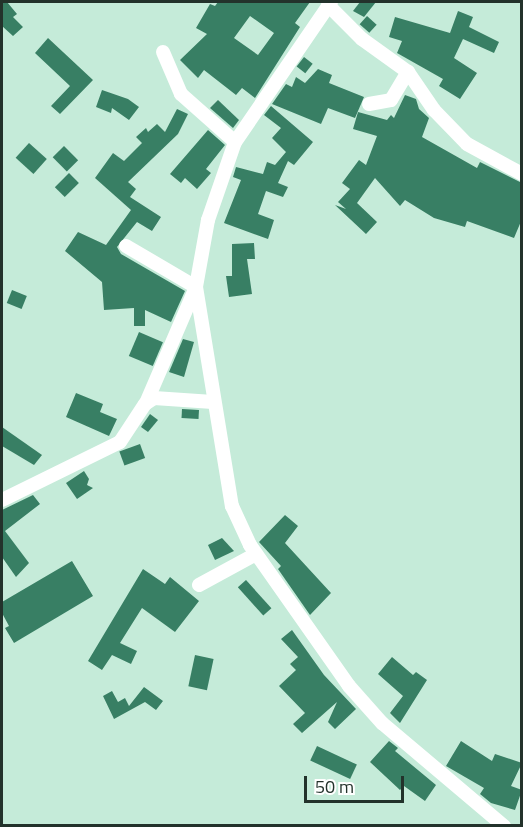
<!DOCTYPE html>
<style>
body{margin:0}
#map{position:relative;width:523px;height:827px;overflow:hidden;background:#c5ebd9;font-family:"Titillium Web",sans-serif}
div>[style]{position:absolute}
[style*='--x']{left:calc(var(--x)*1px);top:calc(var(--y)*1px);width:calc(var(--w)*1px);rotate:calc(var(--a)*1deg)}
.building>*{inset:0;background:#387f64;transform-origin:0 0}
.minor>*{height:14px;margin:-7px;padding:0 7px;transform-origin:7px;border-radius:7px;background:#fff}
span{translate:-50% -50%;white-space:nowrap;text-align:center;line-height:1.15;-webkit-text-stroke:6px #fff;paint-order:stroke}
.frame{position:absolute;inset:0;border:3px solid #23322b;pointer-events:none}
.scale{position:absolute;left:304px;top:776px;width:100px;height:27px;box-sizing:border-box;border:3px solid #23322b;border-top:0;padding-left:8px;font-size:18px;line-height:21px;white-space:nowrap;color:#23322b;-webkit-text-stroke:4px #fff;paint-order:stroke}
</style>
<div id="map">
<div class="building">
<div style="clip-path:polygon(2px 2px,7px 2px,17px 14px,13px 17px,23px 27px,13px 36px,2px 26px)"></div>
<div style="clip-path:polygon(evenodd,218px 2px,310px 2px,295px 23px,300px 27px,255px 98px,242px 88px,236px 95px,204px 70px,198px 78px,180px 60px,207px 34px,196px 28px,210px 4px,215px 6px,218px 2px,250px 16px,274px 33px,258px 55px,234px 38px,250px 16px)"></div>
<div style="clip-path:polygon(360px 2px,376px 2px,364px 17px,353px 11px)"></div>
<div style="clip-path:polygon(458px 11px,473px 17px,469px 27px,499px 42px,494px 53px,463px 39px,454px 58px,477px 73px,460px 99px,439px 86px,443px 79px,397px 53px,402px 41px,389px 37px,395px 17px,450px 33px)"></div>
<div style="left:367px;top:16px;width:13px;height:11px;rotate:42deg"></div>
<div style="clip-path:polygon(48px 38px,93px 80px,60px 114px,51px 106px,70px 86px,35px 53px)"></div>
<div style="left:304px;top:57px;width:11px;height:12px;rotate:38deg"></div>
<div style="clip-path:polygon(318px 69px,332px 75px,329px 83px,364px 97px,355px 118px,328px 108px,321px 124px,272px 104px,286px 84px,292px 87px,296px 77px,305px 83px)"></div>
<div style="clip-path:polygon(102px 90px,128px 99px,139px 107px,129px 120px,112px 108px,111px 113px,96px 107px)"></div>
<div style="clip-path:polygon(405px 95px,416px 99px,419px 109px,429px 118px,422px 137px,477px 168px,480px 162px,522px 183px,522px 219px,514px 238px,467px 221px,465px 227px,434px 218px,405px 200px,400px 206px,375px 178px,357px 203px,377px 222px,366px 234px,335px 205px,346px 209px,338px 202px,350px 189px,342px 183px,359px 160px,366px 165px,377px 136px,353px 129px,358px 112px,387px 120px,391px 115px,394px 118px)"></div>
<div style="clip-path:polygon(218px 100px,239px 120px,233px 128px,210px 108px)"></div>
<div style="clip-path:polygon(271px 106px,313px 142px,294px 165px,288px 161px,278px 183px,288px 187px,283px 197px,266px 191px,258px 214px,274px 220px,268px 239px,224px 223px,241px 180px,233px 177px,236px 167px,263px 174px,267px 162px,275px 165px,286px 152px,272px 138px,281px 128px,264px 115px)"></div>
<div style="clip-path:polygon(177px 109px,188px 114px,178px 134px,128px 182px,136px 189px,130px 197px,161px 217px,152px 231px,137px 222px,117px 247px,121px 254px,185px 291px,171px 322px,145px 310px,145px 326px,134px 326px,134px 308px,104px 310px,102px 282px,65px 251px,78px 232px,106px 245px,131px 210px,95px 178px,113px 153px,124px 161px,142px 143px,136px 137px,146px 128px,148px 132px,157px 124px,165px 132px)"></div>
<div style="clip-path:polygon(208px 130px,225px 145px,206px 169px,211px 173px,197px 189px,185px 178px,181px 183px,170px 174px)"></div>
<div style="left:29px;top:143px;width:24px;height:20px;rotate:42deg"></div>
<div style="left:64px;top:146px;width:20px;height:16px;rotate:45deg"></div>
<div style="left:69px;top:173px;width:14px;height:20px;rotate:45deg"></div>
<div style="clip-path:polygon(254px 243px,255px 259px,247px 259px,252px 294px,229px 297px,226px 276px,232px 276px,232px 244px)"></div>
<div style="left:12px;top:290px;width:16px;height:14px;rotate:22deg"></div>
<div style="left:139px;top:332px;width:26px;height:26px;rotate:23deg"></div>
<div style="clip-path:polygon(183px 339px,194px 342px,184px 377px,169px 372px)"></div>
<div style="clip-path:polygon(76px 393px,103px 404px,100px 412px,117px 419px,109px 436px,66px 417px)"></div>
<div style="left:182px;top:409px;width:17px;height:9px;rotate:3deg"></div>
<div style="clip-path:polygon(150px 414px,158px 420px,148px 432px,141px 427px)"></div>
<div style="clip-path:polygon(2px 427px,42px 455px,34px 465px,2px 446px)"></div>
<div style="left:140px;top:444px;width:15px;height:22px;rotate:70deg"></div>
<div style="clip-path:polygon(84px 471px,89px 479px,87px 485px,93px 488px,77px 499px,66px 483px)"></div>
<div style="clip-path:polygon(33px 495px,40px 504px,5px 531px,29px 563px,16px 577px,2px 557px,2px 510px)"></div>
<div style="clip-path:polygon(285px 515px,298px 526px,285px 543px,331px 593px,310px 615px,278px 569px,281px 566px,259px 542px)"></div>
<div style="clip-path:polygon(222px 538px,234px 551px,215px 560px,208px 545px)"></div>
<div style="clip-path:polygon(72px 561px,93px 596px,14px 643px,5px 628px,9px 626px,2px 613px,2px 602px)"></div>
<div style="clip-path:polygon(143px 569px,165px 584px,170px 577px,199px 601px,175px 632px,142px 608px,120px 643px,137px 651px,131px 664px,112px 655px,102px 670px,88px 661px)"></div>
<div style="left:246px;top:580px;width:38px;height:11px;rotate:48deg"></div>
<div style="clip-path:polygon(292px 630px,324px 675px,356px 709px,335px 729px,328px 722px,337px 702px,302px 733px,293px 724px,305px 713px,279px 686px,296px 670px,290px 664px,298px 657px,281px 639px)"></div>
<div style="left:195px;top:655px;width:19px;height:32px;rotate:12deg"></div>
<div style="clip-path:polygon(392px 657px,413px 675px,416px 672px,427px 680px,400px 723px,390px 713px,403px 696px,378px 674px)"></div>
<div style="clip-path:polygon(144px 687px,163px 701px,156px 710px,145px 702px,114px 719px,103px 696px,112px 691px,118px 702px,125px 698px,129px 706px)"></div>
<div style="clip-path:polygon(389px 741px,398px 748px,395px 751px,436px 785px,425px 801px,404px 786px,400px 790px,370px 762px)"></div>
<div style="clip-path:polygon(461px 741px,492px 761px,495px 754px,522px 763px,511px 786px,522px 790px,515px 810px,491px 803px,480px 794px,484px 788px,446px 766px)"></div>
<div style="left:317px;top:746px;width:44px;height:16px;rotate:25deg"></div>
</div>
<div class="minor">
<div style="--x:331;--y:2;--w:170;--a:124.4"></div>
<div style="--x:235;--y:142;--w:83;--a:109.1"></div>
<div style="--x:208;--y:220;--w:68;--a:100.2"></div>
<div style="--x:196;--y:287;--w:222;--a:80.7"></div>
<div style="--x:232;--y:506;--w:43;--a:65.2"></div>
<div style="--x:250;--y:545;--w:172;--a:54.9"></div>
<div style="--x:349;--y:686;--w:50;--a:48.3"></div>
<div style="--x:382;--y:723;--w:160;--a:40.2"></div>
<div style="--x:328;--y:5;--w:48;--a:45"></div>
<div style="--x:362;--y:39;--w:57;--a:35.7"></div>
<div style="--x:408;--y:72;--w:46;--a:55.6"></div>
<div style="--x:434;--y:110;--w:47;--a:45.9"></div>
<div style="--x:467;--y:144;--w:63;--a:28.6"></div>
<div style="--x:163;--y:52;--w:46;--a:66.8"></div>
<div style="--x:181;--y:94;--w:72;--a:41.6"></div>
<div style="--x:369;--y:104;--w:22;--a:-10"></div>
<div style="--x:391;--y:100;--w:33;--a:-59"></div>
<div style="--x:126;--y:246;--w:81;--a:30.4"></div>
<div style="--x:196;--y:287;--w:126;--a:113.3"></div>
<div style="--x:2;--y:500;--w:131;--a:-26.2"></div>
<div style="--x:120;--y:442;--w:45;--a:-56.7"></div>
<div style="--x:145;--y:404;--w:11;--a:-34"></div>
<div style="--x:154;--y:398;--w:59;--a:3.9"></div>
<div style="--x:199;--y:585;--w:65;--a:-28.5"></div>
</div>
<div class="frame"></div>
<div class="scale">50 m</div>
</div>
